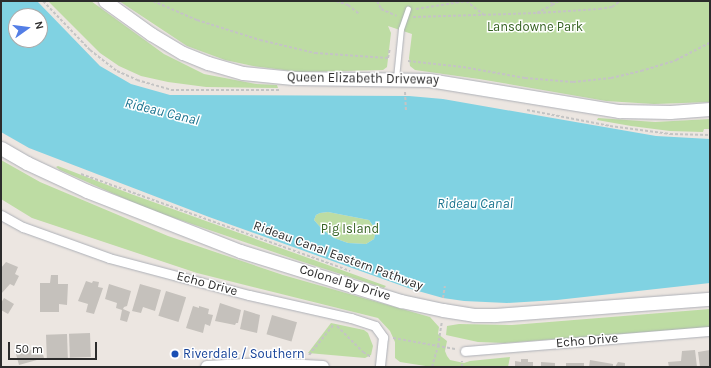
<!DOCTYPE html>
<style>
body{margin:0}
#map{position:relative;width:711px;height:368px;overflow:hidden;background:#ece6e1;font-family:Karla,sans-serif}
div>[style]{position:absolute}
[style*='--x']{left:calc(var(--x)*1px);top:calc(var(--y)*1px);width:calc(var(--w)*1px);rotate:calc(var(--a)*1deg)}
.green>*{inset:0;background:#bddca3}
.water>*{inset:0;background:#80d2e2}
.building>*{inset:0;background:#c5c1bc;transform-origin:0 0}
.path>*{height:2px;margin-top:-1px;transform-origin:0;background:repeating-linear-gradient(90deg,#c4c4c4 0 3px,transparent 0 5px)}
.roads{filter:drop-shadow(0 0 1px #adb0b7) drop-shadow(0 0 1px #adb0b7)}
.service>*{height:4.5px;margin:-2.25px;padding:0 2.25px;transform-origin:2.25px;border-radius:2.25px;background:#fff}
.minor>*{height:9px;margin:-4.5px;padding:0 4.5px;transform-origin:4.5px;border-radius:4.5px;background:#fff}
.tertiary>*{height:12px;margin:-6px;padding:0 6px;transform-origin:6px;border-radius:6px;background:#fff}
.secondary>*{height:13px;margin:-6.5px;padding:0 6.5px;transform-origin:6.5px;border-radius:6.5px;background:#fff}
.dots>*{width:11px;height:11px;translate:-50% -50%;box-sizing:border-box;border:2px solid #fff;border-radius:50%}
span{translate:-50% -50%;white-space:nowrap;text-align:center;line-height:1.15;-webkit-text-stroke:3px #fff;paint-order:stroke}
.park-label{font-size:13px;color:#376323}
.street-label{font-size:13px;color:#2c2c2c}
.transit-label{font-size:13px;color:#164399}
.left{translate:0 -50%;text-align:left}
.water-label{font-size:14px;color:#1d7590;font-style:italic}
.frame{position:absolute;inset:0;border:2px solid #2c2c2c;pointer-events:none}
.north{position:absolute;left:8px;top:8px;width:40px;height:40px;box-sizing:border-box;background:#fff;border:1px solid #ababab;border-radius:50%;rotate:76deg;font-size:11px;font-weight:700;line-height:16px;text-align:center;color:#2c2c2c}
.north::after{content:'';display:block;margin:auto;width:14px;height:18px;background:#537ee6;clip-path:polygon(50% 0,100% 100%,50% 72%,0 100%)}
.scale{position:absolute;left:8px;top:342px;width:89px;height:18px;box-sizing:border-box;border:2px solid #2c2c2c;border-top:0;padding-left:5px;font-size:12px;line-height:14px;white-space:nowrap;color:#2c2c2c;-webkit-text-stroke:3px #fff;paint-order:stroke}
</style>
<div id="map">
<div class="green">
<div style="clip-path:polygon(48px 1px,91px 1px,164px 54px,204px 74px,256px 84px,277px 85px,278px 88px,206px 87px,168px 82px,141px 76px,119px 66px,100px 53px)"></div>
<div style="clip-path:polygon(119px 1px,710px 1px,710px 102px,654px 104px,606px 101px,479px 79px,415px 70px,410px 66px,409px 58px,412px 34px,388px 26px,391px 33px,387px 67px,383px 70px,300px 72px,253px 66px,225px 60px,187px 46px)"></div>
<div style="clip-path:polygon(598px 118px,655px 122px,710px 119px,710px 129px,704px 129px,703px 132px,670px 131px,631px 126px,597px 120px)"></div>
<div style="clip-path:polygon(1px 160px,40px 182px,168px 236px,283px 275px,430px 317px,439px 327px,438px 334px,447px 341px,445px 351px,447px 356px,450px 360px,464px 363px,470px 361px,510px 357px,508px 367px,432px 367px,400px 362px,395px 358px,395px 342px,390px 331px,378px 318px,197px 273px,32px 218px,1px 199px)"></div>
<div style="clip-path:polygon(58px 166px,131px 194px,386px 286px,384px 288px,297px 260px,148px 209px,60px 170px,56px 167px)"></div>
<div style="clip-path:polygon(328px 212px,369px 220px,376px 230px,374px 239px,366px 244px,348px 243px,334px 238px,322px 229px,314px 220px,316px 215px,320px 213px)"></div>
<div style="clip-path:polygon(710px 309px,710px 327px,505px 343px,478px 342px,446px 335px,447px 326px,459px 324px,512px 325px)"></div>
<div style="clip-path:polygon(331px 323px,364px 330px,368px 333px,373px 346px,371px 355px,365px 358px,308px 353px)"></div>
</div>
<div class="water">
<div style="clip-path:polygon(evenodd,1px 1px,37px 1px,100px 66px,131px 84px,170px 95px,409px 96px,443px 99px,656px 136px,710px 139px,710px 283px,557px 300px,507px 303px,464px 301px,443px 298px,411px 289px,209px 217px,29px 148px,1px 132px,1px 1px,16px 16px,40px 16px,40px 40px,16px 40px,16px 16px,1px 1px,328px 212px,369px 220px,376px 230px,374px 239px,366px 244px,348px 243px,334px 238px,322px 229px,314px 220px,316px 215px,320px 213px,328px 212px)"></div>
</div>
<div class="building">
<div style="clip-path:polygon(6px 262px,18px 267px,15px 274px,19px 276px,14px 286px,10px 284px,1px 294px,1px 268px)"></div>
<div style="clip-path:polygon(51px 275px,58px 275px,58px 284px,68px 284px,67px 305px,59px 304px,59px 312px,40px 312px,40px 283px,50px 283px)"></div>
<div style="clip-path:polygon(86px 281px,92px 283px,93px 281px,99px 282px,98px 287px,103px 288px,94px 314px,86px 312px,88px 304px,78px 301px)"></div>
<div style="clip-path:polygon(109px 284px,131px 291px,127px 306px,124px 307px,123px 309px,130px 312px,127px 322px,120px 320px,122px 310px,116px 308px,117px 303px,105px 299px)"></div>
<div style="clip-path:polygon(140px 284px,161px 290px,155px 311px,143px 307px,141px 313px,132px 311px)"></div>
<div style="left:166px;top:291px;width:21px;height:26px;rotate:17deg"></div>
<div style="clip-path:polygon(4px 298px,14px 304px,8px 314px,1px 310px,1px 303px)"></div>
<div style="clip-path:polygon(220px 303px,241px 310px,238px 323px,236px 323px,235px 325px,215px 321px)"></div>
<div style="clip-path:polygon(193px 306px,199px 308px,199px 306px,209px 309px,208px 314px,213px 315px,210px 326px,205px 324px,203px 333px,186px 328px)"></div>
<div style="clip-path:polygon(244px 310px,260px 315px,257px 333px,240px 329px)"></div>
<div style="left:272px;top:315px;width:26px;height:20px;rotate:16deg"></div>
<div style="left:90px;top:333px;width:24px;height:21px;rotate:88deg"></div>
<div style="left:67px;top:334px;width:24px;height:21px;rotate:88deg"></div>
<div style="clip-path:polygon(29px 347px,30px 350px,41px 347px,44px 358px,19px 365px,16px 354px,25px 351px,24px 348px)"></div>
<div style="clip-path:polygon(695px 350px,697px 367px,669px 367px,668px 362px,681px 361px,682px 351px)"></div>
<div style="clip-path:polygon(710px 350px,710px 367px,700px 367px,698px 352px)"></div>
<div style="clip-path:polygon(521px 359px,528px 359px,528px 362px,533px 362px,533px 367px,515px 367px,515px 361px,521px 362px)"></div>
<div style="clip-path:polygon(590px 360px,613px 364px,613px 367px,589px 367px)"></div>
<div style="clip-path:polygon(541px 362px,555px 363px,555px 367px,541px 367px)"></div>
<div style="clip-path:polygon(618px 362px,625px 363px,625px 367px,615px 367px)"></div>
<div style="left:566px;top:363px;width:18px;height:4px"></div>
</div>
<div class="path">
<div style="--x:43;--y:1;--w:68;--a:46.2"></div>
<div style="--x:90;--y:50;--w:34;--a:38"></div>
<div style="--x:117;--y:71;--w:22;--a:24"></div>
<div style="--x:137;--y:80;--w:35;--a:16"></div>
<div style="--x:171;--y:90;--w:109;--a:0"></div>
<div style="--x:153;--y:1;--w:48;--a:23.4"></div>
<div style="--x:197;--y:20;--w:66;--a:17.6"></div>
<div style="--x:260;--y:40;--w:57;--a:13.3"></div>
<div style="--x:315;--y:53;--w:73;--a:3.9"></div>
<div style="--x:388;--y:58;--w:10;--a:-79"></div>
<div style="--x:336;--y:1;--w:13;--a:18"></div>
<div style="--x:348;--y:5;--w:14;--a:39"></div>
<div style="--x:377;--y:1;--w:9;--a:63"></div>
<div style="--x:381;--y:9;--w:17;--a:24"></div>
<div style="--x:466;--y:1;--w:23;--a:38"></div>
<div style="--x:551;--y:1;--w:4;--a:76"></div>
<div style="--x:552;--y:5;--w:8;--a:-30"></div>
<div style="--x:416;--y:9;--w:51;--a:-9.1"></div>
<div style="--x:538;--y:13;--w:61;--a:-3.8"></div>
<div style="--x:599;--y:9;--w:13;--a:-9"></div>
<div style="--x:612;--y:7;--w:10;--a:-37"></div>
<div style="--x:413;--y:17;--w:124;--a:-1.8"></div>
<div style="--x:537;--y:13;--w:17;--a:-28"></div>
<div style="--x:408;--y:61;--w:55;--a:6.2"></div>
<div style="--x:463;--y:67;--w:63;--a:10.1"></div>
<div style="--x:525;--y:78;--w:48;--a:4.8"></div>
<div style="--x:573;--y:82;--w:38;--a:-6"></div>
<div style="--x:611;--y:78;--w:31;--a:-13"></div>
<div style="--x:641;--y:71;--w:37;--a:-17"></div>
<div style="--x:676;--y:60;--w:38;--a:-27"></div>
<div style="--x:405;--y:92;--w:18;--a:87"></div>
<div style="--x:527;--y:110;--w:85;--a:10.9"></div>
<div style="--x:610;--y:126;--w:61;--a:7.6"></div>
<div style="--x:670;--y:134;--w:40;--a:1.4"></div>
<div style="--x:81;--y:174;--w:286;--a:19.8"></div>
<div style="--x:443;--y:298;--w:12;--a:-81"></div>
<div style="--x:337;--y:326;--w:37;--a:45"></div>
<div style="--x:363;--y:352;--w:9;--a:32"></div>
<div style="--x:393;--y:338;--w:63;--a:10.1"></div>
<div style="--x:309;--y:355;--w:40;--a:-51"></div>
<div style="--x:432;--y:367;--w:22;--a:-74"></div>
<div style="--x:438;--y:346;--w:25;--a:-81"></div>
<div style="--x:462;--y:367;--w:6;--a:-90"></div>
</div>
<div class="roads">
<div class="service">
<div style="--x:396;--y:78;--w:49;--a:-84.2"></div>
<div style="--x:401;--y:29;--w:21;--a:-71"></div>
</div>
<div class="minor">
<div style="--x:1;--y:215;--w:25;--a:29"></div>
<div style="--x:23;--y:227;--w:91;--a:19.8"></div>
<div style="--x:109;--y:258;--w:145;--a:14.8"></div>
<div style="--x:249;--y:295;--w:105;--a:12.7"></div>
<div style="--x:351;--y:318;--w:25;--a:18"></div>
<div style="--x:375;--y:326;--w:14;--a:54"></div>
<div style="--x:383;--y:337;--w:30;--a:96"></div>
<div style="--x:465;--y:351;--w:246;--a:-4.7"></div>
</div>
<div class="tertiary">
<div style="--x:207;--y:367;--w:58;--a:-3"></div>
<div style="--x:265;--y:364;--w:58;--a:3"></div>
</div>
<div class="secondary">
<div style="--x:105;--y:1;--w:57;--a:35.7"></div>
<div style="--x:151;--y:34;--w:37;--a:31"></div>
<div style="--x:183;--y:53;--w:27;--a:22"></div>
<div style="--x:208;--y:63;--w:36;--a:16"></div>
<div style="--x:243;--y:73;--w:50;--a:5.7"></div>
<div style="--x:293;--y:78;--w:136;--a:0.8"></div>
<div style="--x:429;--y:80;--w:193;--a:9.3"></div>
<div style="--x:619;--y:111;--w:51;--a:1.1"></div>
<div style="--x:670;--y:112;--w:40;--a:-4.3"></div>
<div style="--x:1;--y:148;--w:30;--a:30"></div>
<div style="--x:27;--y:163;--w:66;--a:25"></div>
<div style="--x:87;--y:191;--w:164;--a:21.4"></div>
<div style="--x:240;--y:251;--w:169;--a:17.3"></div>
<div style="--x:401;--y:301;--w:43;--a:12.1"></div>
<div style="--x:443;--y:310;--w:31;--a:9"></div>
<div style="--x:474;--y:315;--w:21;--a:0"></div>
<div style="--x:495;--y:315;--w:216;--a:-4.3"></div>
</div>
</div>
<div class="dots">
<div style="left:175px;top:354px;background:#1a4fb4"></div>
</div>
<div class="park-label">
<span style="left:535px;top:27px">Lansdowne Park</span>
<span style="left:350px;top:229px">Pig Island</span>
</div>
<div class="street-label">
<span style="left:363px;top:79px;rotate:1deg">Queen Elizabeth Driveway</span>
<span style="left:338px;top:256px;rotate:20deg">Rideau Canal Eastern Pathway</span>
<span style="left:345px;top:283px;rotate:17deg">Colonel By Drive</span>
<span style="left:207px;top:284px;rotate:15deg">Echo Drive</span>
<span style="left:587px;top:341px;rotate:-5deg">Echo Drive</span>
</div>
<div class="transit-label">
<span class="left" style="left:183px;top:354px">Riverdale / Southern</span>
</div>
<div class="water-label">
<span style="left:162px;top:112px;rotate:14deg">Rideau Canal</span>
<span style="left:475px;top:204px">Rideau Canal</span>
</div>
<div class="frame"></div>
<div class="north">N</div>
<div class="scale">50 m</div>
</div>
